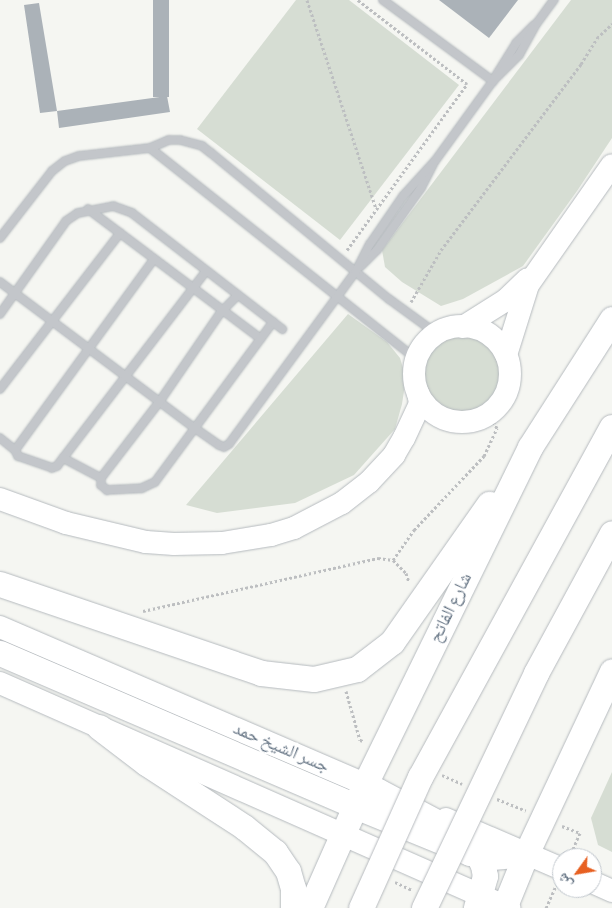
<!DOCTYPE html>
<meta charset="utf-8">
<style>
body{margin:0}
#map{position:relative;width:612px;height:908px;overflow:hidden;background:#f5f6f2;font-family:"Alegreya Sans","Noto Naskh Arabic",sans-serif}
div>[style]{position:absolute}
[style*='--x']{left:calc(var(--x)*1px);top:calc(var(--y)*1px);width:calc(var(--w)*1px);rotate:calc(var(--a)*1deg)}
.green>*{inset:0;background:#d6ddd3}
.round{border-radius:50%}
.building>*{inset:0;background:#abb2b8;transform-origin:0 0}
.path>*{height:3px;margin-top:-1.5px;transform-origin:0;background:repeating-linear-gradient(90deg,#bdbfc1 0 2.5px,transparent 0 5px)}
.roads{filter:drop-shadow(0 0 1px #b5babe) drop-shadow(0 0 1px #b5babe)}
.lane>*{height:8px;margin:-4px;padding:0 4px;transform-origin:4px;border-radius:4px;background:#c3c6ca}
.secondary>*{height:22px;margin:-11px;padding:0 11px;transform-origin:11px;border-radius:11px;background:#fff}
.secondary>.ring{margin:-11px;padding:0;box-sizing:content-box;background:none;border:22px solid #fff;border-radius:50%}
.primary>*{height:25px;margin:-12.5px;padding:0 12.5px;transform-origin:12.5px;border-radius:12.5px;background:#fff}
.bridges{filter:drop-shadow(0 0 1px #b6babe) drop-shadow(0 0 1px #b6babe)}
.primary-bridge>*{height:25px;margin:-12.5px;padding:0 12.5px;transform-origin:12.5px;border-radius:12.5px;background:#fff}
span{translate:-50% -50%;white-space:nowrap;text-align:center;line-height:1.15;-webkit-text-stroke:5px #fff;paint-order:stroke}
.street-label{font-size:18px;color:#647383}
.north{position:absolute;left:552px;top:848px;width:50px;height:50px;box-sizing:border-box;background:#fff;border:1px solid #c1c7cd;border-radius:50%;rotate:238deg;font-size:14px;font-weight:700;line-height:20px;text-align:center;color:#647383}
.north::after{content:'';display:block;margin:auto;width:18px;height:22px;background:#e76021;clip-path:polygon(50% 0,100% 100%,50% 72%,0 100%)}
</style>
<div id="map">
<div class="green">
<div style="clip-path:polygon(296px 0,349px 0,459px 85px,340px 240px,197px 129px)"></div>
<div style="clip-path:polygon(571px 0,612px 0,612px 138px,577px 191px,523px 266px,463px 299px,441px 306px,402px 282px,385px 267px,382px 250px)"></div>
<div style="clip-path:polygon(348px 314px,387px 342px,400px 358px,406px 378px,402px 404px,395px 429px,354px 475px,295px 503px,217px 513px,186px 505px)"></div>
<div class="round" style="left:422px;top:334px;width:80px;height:80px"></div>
<div style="clip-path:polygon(612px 772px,612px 852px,598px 845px,591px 818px)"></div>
</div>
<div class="building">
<div style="left:153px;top:0;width:16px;height:97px"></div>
<div style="clip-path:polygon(439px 0,518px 0,489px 38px)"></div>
<div style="clip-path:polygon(39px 3px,57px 111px,167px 96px,170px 112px,59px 128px,57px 111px,40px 113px,24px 5px)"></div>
</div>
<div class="path">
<div style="--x:307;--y:0;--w:220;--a:71.7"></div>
<div style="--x:347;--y:250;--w:205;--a:-54.1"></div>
<div style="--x:467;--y:84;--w:138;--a:-142.4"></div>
<div style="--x:411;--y:302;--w:60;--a:-60"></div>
<div style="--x:441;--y:250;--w:233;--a:-53"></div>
<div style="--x:581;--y:64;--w:31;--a:-58"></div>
<div style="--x:597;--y:38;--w:21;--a:-43"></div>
<div style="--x:393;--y:560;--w:37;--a:-55"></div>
<div style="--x:414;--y:530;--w:102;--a:-46.6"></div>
<div style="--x:484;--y:456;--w:31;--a:-65"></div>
<div style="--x:497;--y:428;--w:15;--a:-122"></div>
<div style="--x:143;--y:611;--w:241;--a:-12.7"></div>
<div style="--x:378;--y:558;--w:15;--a:8"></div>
<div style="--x:393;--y:560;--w:18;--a:45"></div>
<div style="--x:406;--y:573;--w:9;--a:72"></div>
<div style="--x:346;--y:691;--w:51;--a:74.1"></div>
<div style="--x:360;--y:740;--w:3;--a:18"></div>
<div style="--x:442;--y:775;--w:22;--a:24"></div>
<div style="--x:497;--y:799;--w:31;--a:22"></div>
<div style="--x:562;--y:826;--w:19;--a:21"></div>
<div style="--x:580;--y:833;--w:22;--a:114"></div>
<div style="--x:395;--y:882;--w:19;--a:25"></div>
<div style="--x:546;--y:908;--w:24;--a:-66"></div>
</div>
<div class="roads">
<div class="lane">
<div style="--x:383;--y:0;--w:137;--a:36.4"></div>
<div style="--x:495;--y:77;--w:40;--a:-58"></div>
<div style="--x:516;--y:43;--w:25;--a:-45"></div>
<div style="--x:150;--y:148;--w:341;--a:38.4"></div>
<div style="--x:88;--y:209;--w:216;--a:36.9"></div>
<div style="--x:0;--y:238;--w:85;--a:-52.2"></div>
<div style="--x:52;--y:171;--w:16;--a:-38"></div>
<div style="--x:65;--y:161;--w:15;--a:-20"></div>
<div style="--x:79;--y:156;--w:71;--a:-6.4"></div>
<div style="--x:150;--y:148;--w:21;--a:-23"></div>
<div style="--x:169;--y:140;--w:11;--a:0"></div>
<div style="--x:180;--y:140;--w:23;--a:15"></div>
<div style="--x:202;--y:146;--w:11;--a:38"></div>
<div style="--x:211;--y:153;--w:230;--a:39.4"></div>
<div style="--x:389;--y:299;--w:59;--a:36.1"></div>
<div style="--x:154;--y:259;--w:236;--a:126"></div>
<div style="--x:15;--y:450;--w:7;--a:63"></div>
<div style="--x:18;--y:456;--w:36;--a:19"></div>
<div style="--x:52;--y:468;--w:5;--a:-22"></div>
<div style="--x:57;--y:466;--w:245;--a:-52.6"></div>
<div style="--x:361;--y:266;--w:23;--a:-45"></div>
<div style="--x:377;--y:250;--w:76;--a:-54.6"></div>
<div style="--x:421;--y:188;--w:27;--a:-63"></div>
<div style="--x:0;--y:282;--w:245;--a:36.9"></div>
<div style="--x:196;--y:429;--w:28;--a:35"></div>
<div style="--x:219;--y:445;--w:5;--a:22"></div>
<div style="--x:224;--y:447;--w:6;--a:-31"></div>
<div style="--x:229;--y:444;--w:215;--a:-53.7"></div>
<div style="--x:356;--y:271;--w:30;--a:-63"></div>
<div style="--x:370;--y:244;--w:58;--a:-55.5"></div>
<div style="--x:403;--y:196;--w:47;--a:-47.6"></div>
<div style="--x:435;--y:161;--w:99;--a:-54.1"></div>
<div style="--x:493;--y:81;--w:37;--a:-45"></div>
<div style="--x:519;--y:55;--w:37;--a:-61"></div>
<div style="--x:537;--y:23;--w:29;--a:-54"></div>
<div style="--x:238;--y:295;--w:24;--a:135"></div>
<div style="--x:221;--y:312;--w:108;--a:124.4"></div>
<div style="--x:160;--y:401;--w:97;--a:127.5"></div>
<div style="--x:101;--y:478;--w:7;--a:90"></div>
<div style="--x:101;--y:485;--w:8;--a:40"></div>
<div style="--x:107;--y:490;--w:35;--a:-3"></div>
<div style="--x:142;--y:488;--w:14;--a:-25"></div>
<div style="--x:155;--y:482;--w:199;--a:-53.6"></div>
<div style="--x:0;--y:314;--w:114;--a:-54.6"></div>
<div style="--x:66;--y:221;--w:14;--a:-34"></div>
<div style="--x:78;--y:213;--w:36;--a:-11"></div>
<div style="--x:113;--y:206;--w:20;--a:20"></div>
<div style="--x:132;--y:213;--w:190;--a:37.7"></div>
<div style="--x:0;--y:389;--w:197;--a:-52.4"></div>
<div style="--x:0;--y:438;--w:19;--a:39"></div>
<div style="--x:63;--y:458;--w:43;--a:27.8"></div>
</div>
<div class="secondary">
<div class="ring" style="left:414px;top:326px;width:74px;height:74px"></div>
<div style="--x:463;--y:327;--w:51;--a:-32.1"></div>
<div style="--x:506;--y:300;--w:30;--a:-44"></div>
<div style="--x:506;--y:355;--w:73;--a:-72.6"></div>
<div style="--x:528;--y:285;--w:146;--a:-55"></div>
<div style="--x:0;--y:499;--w:70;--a:20"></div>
<div style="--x:66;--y:523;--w:82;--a:13.4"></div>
<div style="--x:146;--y:542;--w:28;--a:4"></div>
<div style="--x:174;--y:544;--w:48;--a:-1.2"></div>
<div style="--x:222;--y:543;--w:50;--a:-9.3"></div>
<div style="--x:271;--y:535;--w:24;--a:-17"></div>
<div style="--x:294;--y:528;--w:54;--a:-27.5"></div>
<div style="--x:342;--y:503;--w:34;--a:-38"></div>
<div style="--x:369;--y:482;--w:37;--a:-47"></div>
<div style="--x:394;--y:455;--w:20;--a:-60"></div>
<div style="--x:404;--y:438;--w:38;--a:-65"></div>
<div style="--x:420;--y:403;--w:10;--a:-101"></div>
<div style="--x:0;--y:627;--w:414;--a:23.3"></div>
<div style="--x:0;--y:683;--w:557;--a:23.85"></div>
<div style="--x:446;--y:819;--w:126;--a:23.3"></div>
<div style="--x:592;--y:882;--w:22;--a:24"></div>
</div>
<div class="primary">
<div style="--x:0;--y:584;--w:276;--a:18.8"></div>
<div style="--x:261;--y:673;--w:53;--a:6.5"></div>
<div style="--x:314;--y:679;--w:44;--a:-13.1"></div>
<div style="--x:357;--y:669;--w:44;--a:-37.6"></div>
<div style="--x:392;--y:642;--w:169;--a:-54.9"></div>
<div style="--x:0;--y:653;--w:387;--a:23.3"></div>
<div style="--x:355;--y:806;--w:124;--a:22.2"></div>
<div style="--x:470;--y:853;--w:22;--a:10"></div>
<div style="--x:492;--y:857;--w:34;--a:-5"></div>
<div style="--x:99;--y:727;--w:59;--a:37.5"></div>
<div style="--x:146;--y:763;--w:117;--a:33.1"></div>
<div style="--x:244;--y:827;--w:40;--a:39"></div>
<div style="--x:275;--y:852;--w:23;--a:56"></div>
<div style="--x:288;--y:871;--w:18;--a:74"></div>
<div style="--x:293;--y:888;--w:20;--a:90"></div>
<div style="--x:365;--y:784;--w:104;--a:28"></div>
<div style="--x:457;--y:833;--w:21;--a:39"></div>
<div style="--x:473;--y:846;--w:21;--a:62"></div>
<div style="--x:483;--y:865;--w:11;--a:80"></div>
<div style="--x:485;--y:876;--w:33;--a:106"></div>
<div style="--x:310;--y:908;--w:136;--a:-66.1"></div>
<div style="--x:365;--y:784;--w:375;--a:-63.9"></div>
<div style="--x:530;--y:447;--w:152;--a:-57.4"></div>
<div style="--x:504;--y:908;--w:58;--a:-67.8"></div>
<div style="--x:526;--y:854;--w:202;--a:-64.8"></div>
</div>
</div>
<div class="bridges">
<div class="primary-bridge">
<div style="--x:361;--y:908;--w:144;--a:-65.8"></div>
<div style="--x:420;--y:777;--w:399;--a:-61.3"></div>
<div style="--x:424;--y:908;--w:260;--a:-64.5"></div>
<div style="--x:536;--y:673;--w:159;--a:-61.5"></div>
</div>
</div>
<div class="street-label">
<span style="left:451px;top:608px;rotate:-64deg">شارع الفاتح</span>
<span style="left:281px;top:748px;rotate:23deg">جسر الشيخ حمد</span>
</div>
<div class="north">ش</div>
</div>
